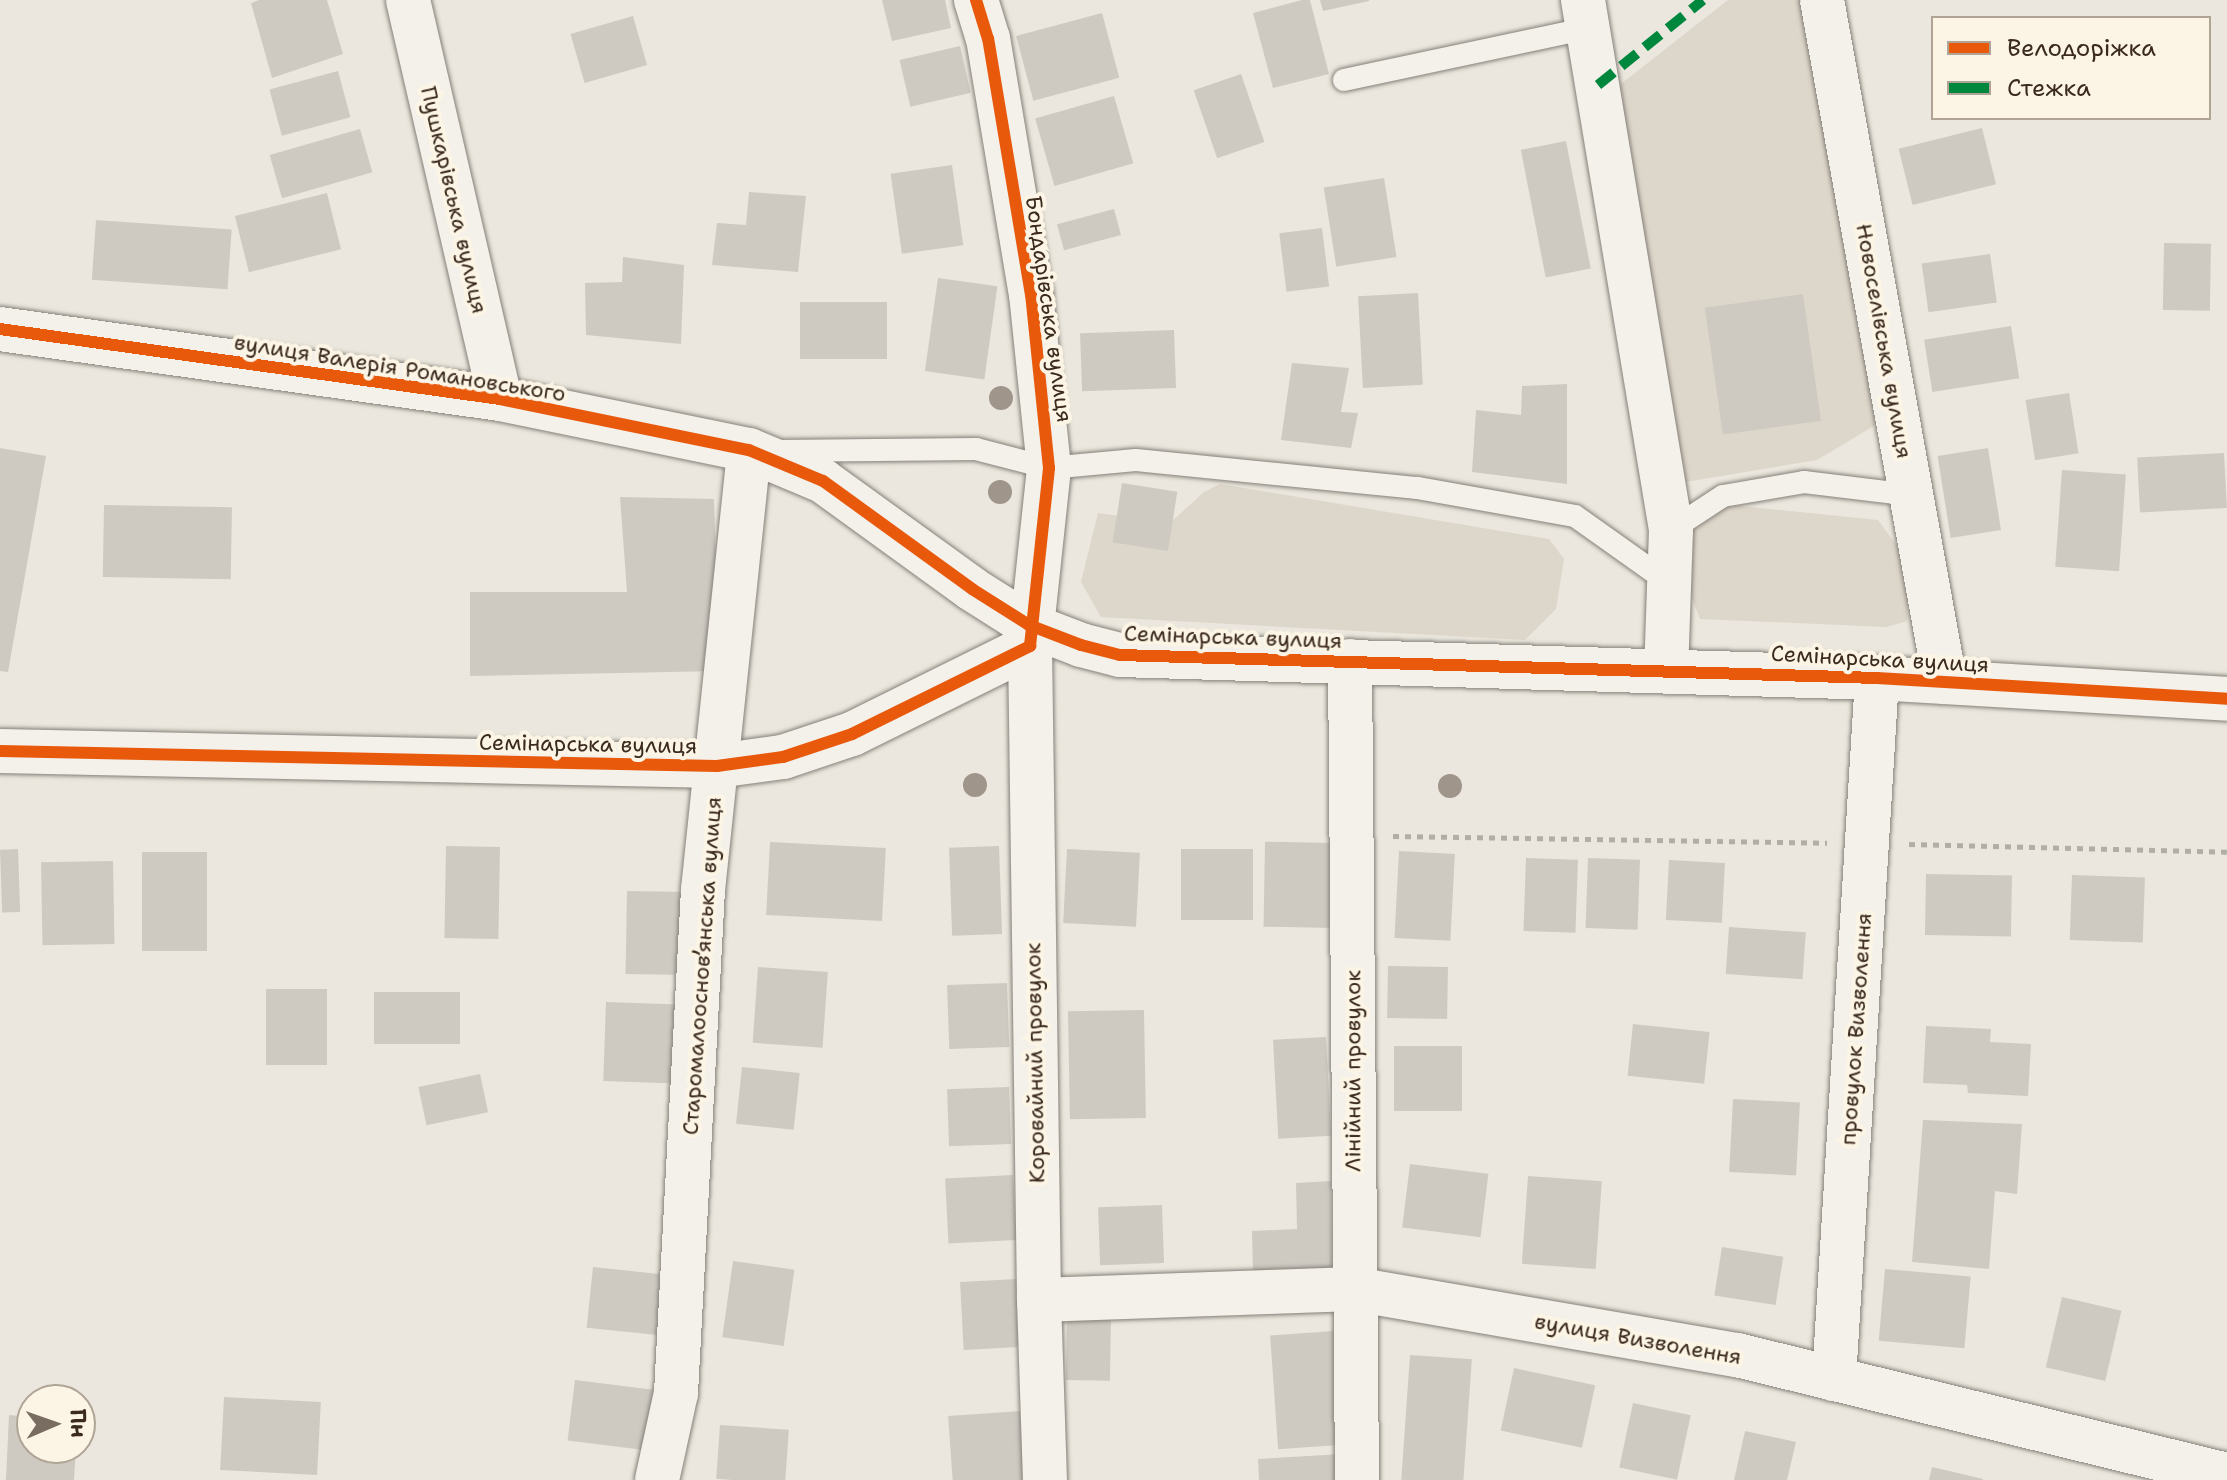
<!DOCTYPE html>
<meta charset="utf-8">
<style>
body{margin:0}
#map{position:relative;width:2227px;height:1480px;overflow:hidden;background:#ebe7de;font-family:"Shantell Sans",sans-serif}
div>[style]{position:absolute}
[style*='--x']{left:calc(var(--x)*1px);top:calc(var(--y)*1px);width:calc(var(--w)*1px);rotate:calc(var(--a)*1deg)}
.green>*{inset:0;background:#ddd6ca}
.building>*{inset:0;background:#cecac2;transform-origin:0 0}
.path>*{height:5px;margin-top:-2.5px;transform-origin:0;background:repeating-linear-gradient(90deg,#b1ada7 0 6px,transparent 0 12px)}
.roads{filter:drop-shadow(0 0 2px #858079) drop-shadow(0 0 2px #858079)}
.service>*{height:22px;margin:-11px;padding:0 11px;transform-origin:11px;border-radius:11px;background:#f4f0ea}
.minor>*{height:44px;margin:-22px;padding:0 22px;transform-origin:22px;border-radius:22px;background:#f4f0ea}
.tertiary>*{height:44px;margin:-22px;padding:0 22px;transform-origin:22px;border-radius:22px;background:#f4f0ea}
.quiet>*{height:10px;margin-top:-5px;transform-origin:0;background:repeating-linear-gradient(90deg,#00873e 0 20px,transparent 0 30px)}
.cycleway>*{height:12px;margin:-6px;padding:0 6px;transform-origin:6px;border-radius:6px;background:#e8590c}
.trees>*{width:24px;height:24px;margin:-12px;border-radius:50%;background:#9f958a}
span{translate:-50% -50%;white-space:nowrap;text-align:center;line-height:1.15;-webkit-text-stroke:8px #fcf5e5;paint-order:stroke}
.street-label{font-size:22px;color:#3b2a1e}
.legend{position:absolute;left:1931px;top:16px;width:280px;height:104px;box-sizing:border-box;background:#fcf5e5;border:2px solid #afa495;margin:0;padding:10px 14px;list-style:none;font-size:24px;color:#3b2a1e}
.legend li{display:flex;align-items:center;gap:16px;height:40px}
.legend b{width:40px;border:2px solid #afa495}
.north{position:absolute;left:16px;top:1384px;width:80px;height:80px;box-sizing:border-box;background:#fcf5e5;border:2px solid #afa495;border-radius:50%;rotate:88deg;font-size:22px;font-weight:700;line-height:32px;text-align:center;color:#3b2a1e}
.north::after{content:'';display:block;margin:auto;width:28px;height:36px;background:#796c61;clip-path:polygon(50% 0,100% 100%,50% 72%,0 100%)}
</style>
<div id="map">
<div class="green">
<div style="clip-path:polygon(1728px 0,1807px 0,1877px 424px,1817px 460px,1679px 483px,1617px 87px)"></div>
<div style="clip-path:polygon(1220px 484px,1549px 539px,1564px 559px,1556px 609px,1525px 640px,1101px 617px,1081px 582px,1098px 513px,1170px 523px,1204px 492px)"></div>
<div style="clip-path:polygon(1730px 505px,1878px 520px,1908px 561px,1907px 621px,1886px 627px,1700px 619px,1685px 580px,1686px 535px)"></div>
</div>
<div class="building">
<div style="clip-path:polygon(259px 0,327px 0,343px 54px,272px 78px,251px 3px)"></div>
<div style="clip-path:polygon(882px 0,945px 0,951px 28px,892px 41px)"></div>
<div style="clip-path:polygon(1302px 0,1310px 0,1329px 74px,1273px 88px,1253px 13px)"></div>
<div style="clip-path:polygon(1320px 0,1369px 0,1369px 1px,1323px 11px)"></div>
<div style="left:1102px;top:13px;width:67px;height:89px;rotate:75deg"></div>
<div style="left:633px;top:16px;width:51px;height:65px;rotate:74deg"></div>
<div style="left:960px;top:46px;width:48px;height:62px;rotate:77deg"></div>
<div style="left:338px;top:71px;width:48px;height:71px;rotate:75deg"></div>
<div style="left:1241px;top:74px;width:72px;height:50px;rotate:71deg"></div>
<div style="left:1114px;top:96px;width:70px;height:82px;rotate:74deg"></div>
<div style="left:1982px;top:128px;width:58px;height:86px;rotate:76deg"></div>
<div style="left:360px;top:129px;width:45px;height:94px;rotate:74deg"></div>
<div style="left:1566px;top:141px;width:130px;height:46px;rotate:79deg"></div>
<div style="left:952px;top:165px;width:81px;height:62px;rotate:82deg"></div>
<div style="left:1384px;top:178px;width:80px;height:61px;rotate:81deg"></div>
<div style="clip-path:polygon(749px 192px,806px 196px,798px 272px,712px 265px,717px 223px,746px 225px)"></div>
<div style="left:327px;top:193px;width:58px;height:95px;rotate:76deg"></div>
<div style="left:1114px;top:209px;width:27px;height:59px;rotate:75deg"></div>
<div style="left:96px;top:220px;width:136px;height:60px;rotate:4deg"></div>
<div style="left:1322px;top:228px;width:59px;height:43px;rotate:83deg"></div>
<div style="left:2164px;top:243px;width:47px;height:67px;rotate:1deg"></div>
<div style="left:1990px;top:254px;width:49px;height:69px;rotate:82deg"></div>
<div style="clip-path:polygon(623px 257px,684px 265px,681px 344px,586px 335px,585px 283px,622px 282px)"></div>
<div style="left:938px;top:278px;width:60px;height:94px;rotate:8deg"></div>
<div style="left:1418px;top:293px;width:92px;height:60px;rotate:87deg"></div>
<div style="left:1803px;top:294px;width:128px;height:99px;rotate:82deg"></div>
<div style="left:887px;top:302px;width:57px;height:87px;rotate:90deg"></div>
<div style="left:2011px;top:326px;width:53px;height:88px;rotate:81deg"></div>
<div style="left:1174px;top:330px;width:58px;height:94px;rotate:88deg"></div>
<div style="clip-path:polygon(1292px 363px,1349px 368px,1341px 412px,1358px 413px,1351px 448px,1281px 440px)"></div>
<div style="clip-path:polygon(1567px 384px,1567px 484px,1472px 472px,1476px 410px,1521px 415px,1522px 386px)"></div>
<div style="left:2069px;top:393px;width:61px;height:44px;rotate:81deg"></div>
<div style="clip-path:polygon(0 448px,46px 456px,8px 672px,0 671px)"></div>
<div style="left:1988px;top:448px;width:83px;height:51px;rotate:81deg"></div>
<div style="left:2224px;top:453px;width:55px;height:87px;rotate:87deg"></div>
<div style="left:2062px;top:470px;width:64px;height:97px;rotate:4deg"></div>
<div style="left:1122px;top:483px;width:56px;height:60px;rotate:9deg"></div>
<div style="clip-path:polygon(620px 497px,714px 499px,719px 671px,470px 676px,470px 592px,627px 592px)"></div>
<div style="left:104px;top:505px;width:128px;height:72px;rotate:1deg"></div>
<div style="left:770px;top:842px;width:116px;height:73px;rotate:3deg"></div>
<div style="left:1337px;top:843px;width:85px;height:72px;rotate:91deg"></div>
<div style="left:446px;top:846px;width:54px;height:92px;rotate:1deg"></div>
<div style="left:999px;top:846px;width:88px;height:50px;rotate:88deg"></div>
<div style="left:18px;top:849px;width:63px;height:18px;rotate:88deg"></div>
<div style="left:1067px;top:849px;width:73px;height:74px;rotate:3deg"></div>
<div style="left:1181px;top:849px;width:72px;height:71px"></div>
<div style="left:1399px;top:851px;width:56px;height:87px;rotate:3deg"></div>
<div style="left:142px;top:852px;width:65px;height:99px"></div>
<div style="left:1526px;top:858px;width:52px;height:73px;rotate:2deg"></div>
<div style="left:1588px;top:858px;width:52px;height:70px;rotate:2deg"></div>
<div style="left:1669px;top:860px;width:56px;height:60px;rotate:3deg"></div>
<div style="left:113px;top:861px;width:83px;height:72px;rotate:89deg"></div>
<div style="left:1926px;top:874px;width:86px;height:61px;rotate:1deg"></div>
<div style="left:2072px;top:875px;width:73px;height:65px;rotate:2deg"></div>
<div style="left:627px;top:891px;width:62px;height:83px;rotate:1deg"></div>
<div style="left:1729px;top:927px;width:77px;height:47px;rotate:4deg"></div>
<div style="left:758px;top:967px;width:70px;height:76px;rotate:4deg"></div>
<div style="left:1448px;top:967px;width:52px;height:60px;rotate:91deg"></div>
<div style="left:1007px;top:983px;width:64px;height:60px;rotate:88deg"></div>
<div style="left:266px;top:989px;width:61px;height:76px"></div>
<div style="left:460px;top:992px;width:52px;height:86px;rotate:90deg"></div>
<div style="left:606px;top:1002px;width:73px;height:79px;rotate:2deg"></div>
<div style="left:1144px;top:1010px;width:108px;height:76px;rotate:89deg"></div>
<div style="left:1633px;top:1024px;width:77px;height:52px;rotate:6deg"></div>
<div style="clip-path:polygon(1926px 1026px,1991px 1029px,1990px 1042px,2031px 1044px,2028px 1096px,1968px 1093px,1967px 1085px,1923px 1083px)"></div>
<div style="left:1326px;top:1037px;width:99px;height:53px;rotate:87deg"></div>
<div style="left:1462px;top:1046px;width:65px;height:68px;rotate:90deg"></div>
<div style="left:742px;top:1067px;width:58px;height:57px;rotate:6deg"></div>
<div style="left:480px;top:1074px;width:39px;height:63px;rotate:78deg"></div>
<div style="left:1009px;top:1087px;width:57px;height:62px;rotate:88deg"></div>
<div style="left:1733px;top:1099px;width:67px;height:73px;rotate:3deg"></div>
<div style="clip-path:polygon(1923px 1120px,2022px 1124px,2017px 1194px,1995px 1191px,1989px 1269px,1912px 1262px)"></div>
<div style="left:1410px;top:1164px;width:79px;height:64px;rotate:7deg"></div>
<div style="left:1013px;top:1175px;width:65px;height:68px;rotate:87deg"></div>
<div style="left:1528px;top:1176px;width:74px;height:88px;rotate:4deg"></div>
<div style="clip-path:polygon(1331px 1181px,1332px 1275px,1253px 1273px,1252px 1231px,1297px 1229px,1296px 1183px)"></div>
<div style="left:1162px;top:1205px;width:58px;height:64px;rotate:88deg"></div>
<div style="left:1722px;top:1247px;width:62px;height:49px;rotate:9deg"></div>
<div style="left:733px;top:1261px;width:62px;height:77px;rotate:8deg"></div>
<div style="left:593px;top:1267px;width:71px;height:61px;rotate:6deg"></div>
<div style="left:1885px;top:1269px;width:86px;height:72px;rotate:5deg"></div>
<div style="left:1017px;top:1279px;width:68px;height:57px;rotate:87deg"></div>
<div style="left:2062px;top:1297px;width:61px;height:72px;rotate:13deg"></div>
<div style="left:1067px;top:1318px;width:44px;height:62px;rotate:1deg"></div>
<div style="left:1334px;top:1331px;width:114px;height:64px;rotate:86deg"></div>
<div style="left:1410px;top:1355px;width:62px;height:125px;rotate:4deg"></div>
<div style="left:1514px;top:1368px;width:83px;height:64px;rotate:12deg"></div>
<div style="left:575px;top:1380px;width:79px;height:61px;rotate:7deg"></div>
<div style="left:224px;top:1397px;width:97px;height:73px;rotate:3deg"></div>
<div style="left:1633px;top:1403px;width:59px;height:66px;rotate:12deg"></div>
<div style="left:1020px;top:1411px;width:69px;height:72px;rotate:86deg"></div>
<div style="clip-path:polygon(9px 1415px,32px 1417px,32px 1448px,76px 1448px,74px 1480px,6px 1480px)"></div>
<div style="left:720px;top:1425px;width:69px;height:54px;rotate:4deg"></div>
<div style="clip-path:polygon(1745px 1431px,1796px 1442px,1787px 1480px,1734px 1480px)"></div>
<div style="clip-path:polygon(1342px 1454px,1344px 1480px,1259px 1480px,1258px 1459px)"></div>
<div style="clip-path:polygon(1932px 1467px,1983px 1479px,1983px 1480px,1929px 1480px)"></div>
</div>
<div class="path">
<div style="--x:1393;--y:836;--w:434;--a:0.9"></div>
<div style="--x:1909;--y:844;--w:318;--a:1.4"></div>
</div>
<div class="roads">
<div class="service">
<div style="--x:1344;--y:80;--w:249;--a:-12"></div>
<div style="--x:777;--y:451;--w:199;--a:-0.6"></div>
<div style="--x:976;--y:449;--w:75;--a:14.6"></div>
<div style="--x:1049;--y:468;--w:87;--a:-5.3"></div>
<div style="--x:1136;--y:460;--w:283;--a:5.7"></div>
<div style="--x:1418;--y:488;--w:159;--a:10.1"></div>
<div style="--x:1575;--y:516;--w:114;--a:35.4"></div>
<div style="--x:1671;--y:530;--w:62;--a:-33.2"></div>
<div style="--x:1723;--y:496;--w:82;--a:-9.8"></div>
<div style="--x:1804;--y:482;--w:109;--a:6.9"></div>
</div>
<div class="minor">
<div style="--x:408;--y:0;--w:409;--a:77"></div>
<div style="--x:1583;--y:0;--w:537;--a:80.57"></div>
<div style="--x:1671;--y:530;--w:140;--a:92"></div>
<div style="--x:1822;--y:0;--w:693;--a:79.78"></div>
<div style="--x:1030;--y:646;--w:654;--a:89.21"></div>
<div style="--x:1039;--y:1300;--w:180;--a:88.1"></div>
<div style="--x:1350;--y:661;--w:819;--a:89.51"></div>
<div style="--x:0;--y:751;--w:717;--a:1.2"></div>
<div style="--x:717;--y:766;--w:67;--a:-7.8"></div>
<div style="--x:783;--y:757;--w:73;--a:-18.4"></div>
<div style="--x:852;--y:734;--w:199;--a:-26.3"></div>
<div style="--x:1030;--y:646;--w:179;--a:-83.9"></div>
<div style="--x:1049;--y:468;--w:174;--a:-95.9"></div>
<div style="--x:1031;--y:295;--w:260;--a:-99.5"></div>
<div style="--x:988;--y:39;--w:41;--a:-107.1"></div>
<div style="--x:1039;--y:1300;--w:315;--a:-2"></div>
<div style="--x:1354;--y:1289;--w:389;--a:9.8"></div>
<div style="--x:1737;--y:1355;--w:504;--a:13.76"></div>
<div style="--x:1834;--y:1379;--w:702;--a:-86.49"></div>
<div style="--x:657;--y:1480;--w:89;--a:-77.7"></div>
<div style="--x:676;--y:1393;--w:504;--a:-86.93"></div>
<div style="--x:703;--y:890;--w:442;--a:-84"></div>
</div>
<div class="tertiary">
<div style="--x:0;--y:329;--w:505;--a:7.97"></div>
<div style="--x:500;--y:399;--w:254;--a:11.6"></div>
<div style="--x:749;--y:450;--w:80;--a:22.7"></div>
<div style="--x:823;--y:481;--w:184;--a:35.9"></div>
<div style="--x:972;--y:589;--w:67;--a:32.3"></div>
<div style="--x:1029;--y:625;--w:56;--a:21"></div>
<div style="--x:1081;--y:645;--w:40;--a:14.4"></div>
<div style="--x:1120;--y:655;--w:757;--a:1.74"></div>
<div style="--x:1877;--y:678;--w:351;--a:3.4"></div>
</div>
</div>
<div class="quiet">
<div style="--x:1598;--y:85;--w:135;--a:-39"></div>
</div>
<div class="cycleway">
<div style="--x:0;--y:329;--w:505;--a:7.97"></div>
<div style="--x:500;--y:399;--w:254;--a:11.6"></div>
<div style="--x:749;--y:450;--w:80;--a:22.7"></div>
<div style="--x:823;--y:481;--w:184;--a:35.9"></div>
<div style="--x:972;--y:589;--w:67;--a:32.3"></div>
<div style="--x:1029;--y:625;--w:56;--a:21"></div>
<div style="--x:1081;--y:645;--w:40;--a:14.4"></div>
<div style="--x:1120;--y:655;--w:757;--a:1.74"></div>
<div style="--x:1877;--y:678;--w:351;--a:3.4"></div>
<div style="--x:0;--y:751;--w:717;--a:1.2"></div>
<div style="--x:717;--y:766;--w:67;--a:-7.8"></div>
<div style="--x:783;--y:757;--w:73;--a:-18.4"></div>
<div style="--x:852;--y:734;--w:199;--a:-26.3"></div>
<div style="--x:1030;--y:646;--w:179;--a:-83.9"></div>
<div style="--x:1049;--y:468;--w:174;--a:-95.9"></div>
<div style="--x:1031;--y:295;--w:260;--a:-99.5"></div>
<div style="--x:988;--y:39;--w:41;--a:-107.1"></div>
</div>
<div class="trees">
<div style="left:1001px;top:398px"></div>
<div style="left:1000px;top:492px"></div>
<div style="left:975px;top:785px"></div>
<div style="left:1450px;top:786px"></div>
</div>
<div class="street-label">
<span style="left:454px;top:200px;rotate:77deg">Пушкарівська вулиця</span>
<span style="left:1049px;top:309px;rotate:82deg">Бондарівська вулиця</span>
<span style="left:1884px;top:341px;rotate:80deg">Новоселівська вулиця</span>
<span style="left:400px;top:368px;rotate:9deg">вулиця Валерія Романовського</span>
<span style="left:1233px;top:637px;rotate:2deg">Семінарська вулиця</span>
<span style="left:1880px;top:659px;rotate:3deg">Семінарська вулиця</span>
<span style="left:588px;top:744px;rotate:1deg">Семінарська вулиця</span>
<span style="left:702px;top:966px;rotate:-86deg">Старомалооснов’янська вулиця</span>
<span style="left:1856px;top:1029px;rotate:-86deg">провулок Визволення</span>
<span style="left:1035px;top:1063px;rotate:-91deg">Коровайний провулок</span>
<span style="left:1353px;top:1071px;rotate:-90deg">Лінійний провулок</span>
<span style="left:1638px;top:1339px;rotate:10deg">вулиця Визволення</span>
</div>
<ul class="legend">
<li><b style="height:10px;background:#e8590c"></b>Велодоріжка</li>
<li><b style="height:10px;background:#00873e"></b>Стежка</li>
</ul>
<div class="north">Пн</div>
</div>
